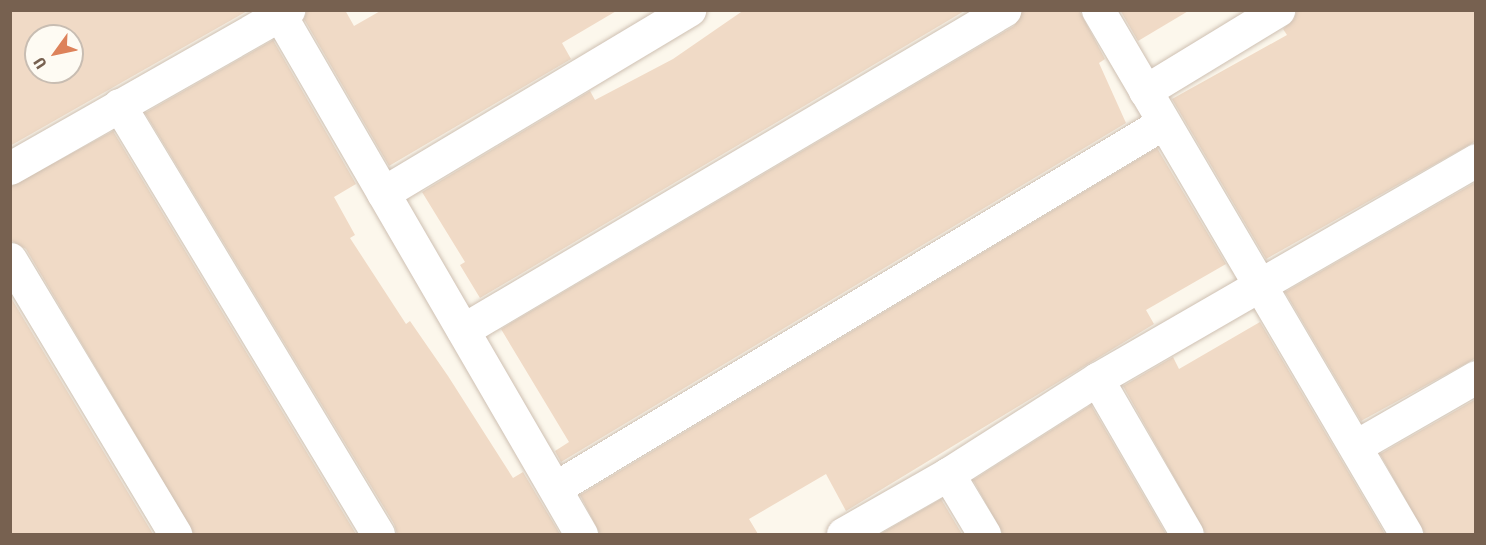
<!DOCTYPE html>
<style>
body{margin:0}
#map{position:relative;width:1486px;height:545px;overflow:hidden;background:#fcf7ec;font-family:"Fira Sans Condensed",sans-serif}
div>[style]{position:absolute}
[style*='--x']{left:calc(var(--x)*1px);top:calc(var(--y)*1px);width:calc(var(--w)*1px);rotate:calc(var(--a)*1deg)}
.building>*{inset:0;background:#f0dac6}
.roads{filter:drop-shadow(0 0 2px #cec0b2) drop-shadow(0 0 2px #cec0b2)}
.minor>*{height:33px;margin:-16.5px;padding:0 16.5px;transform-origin:16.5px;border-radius:16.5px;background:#fff}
span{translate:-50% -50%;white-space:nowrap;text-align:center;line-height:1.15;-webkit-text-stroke:4.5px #fefbf3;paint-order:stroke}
.frame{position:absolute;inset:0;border:12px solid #776150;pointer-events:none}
.north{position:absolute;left:24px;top:24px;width:60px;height:60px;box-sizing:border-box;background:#fefbf3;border:2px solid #c8bdb2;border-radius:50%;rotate:237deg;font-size:16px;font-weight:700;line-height:24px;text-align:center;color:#776150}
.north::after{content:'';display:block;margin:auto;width:21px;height:27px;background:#dd825a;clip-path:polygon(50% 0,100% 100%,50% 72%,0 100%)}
</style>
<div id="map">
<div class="building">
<div style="clip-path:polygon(evenodd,10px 10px,249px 10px,10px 146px,10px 10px,36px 36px,72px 36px,72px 72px,36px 72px,36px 36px)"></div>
<div style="clip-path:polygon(307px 10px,345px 10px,354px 26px,382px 10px,618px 10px,562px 43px,571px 59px,389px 166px,304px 19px)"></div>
<div style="clip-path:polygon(744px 10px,966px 10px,480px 298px,460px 265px,465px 262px,422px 192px,590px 91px,595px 100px,673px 59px)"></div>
<div style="clip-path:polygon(1023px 10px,1079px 10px,1105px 59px,1099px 63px,1126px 123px,561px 462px,555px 451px,569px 442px,501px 329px,1014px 26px)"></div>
<div style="clip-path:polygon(1120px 10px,1190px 10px,1138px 41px)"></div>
<div style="clip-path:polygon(1297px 10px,1476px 10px,1476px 141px,1266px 259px,1172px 99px,1287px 35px,1283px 29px,1294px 19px)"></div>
<div style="clip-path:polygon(273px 40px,356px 184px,334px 197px,355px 235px,350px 238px,406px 324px,410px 321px,448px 376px,513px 478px,523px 472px,560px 534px,397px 534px,394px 524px,145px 113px)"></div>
<div style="clip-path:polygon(113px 131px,356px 534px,194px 534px,26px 249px,10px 240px,10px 187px)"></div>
<div style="clip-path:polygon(1157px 148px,1226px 264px,1146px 310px,1154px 324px,846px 511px,826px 474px,749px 519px,758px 534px,600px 534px,580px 495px)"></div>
<div style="clip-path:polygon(1476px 182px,1476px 358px,1361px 421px,1285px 292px)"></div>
<div style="clip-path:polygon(10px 296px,153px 534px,10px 534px)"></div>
<div style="clip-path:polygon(1260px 322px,1385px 534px,1206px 534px,1123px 386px,1173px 357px,1179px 369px)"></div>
<div style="clip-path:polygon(1476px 399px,1476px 534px,1425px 534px,1380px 454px)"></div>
<div style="clip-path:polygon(1091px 405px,1166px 534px,1003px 534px,973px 480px)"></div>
<div style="clip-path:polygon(941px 499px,962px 534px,880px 534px)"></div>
</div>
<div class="roads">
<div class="minor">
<div style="--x:277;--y:10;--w:606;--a:59.88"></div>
<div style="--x:1098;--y:10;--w:608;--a:59.55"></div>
<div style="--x:1145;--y:91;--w:156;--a:-31.3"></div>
<div style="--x:119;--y:105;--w:501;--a:58.88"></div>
<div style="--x:10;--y:168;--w:320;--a:-29.6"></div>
<div style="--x:383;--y:193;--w:357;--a:-30.9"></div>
<div style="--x:10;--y:259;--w:321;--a:59"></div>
<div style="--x:463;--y:330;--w:629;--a:-30.6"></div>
<div style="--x:1097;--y:379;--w:179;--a:59.9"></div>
<div style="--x:1356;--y:446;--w:138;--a:-29.9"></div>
<div style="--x:948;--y:474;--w:70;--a:59"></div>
<div style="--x:555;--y:488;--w:709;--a:-30.98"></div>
<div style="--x:843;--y:534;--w:121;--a:-29.7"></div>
<div style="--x:948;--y:474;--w:177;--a:-32.5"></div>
<div style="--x:1097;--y:379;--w:438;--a:-30"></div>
</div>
</div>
<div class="frame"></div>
<div class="north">U</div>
</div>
